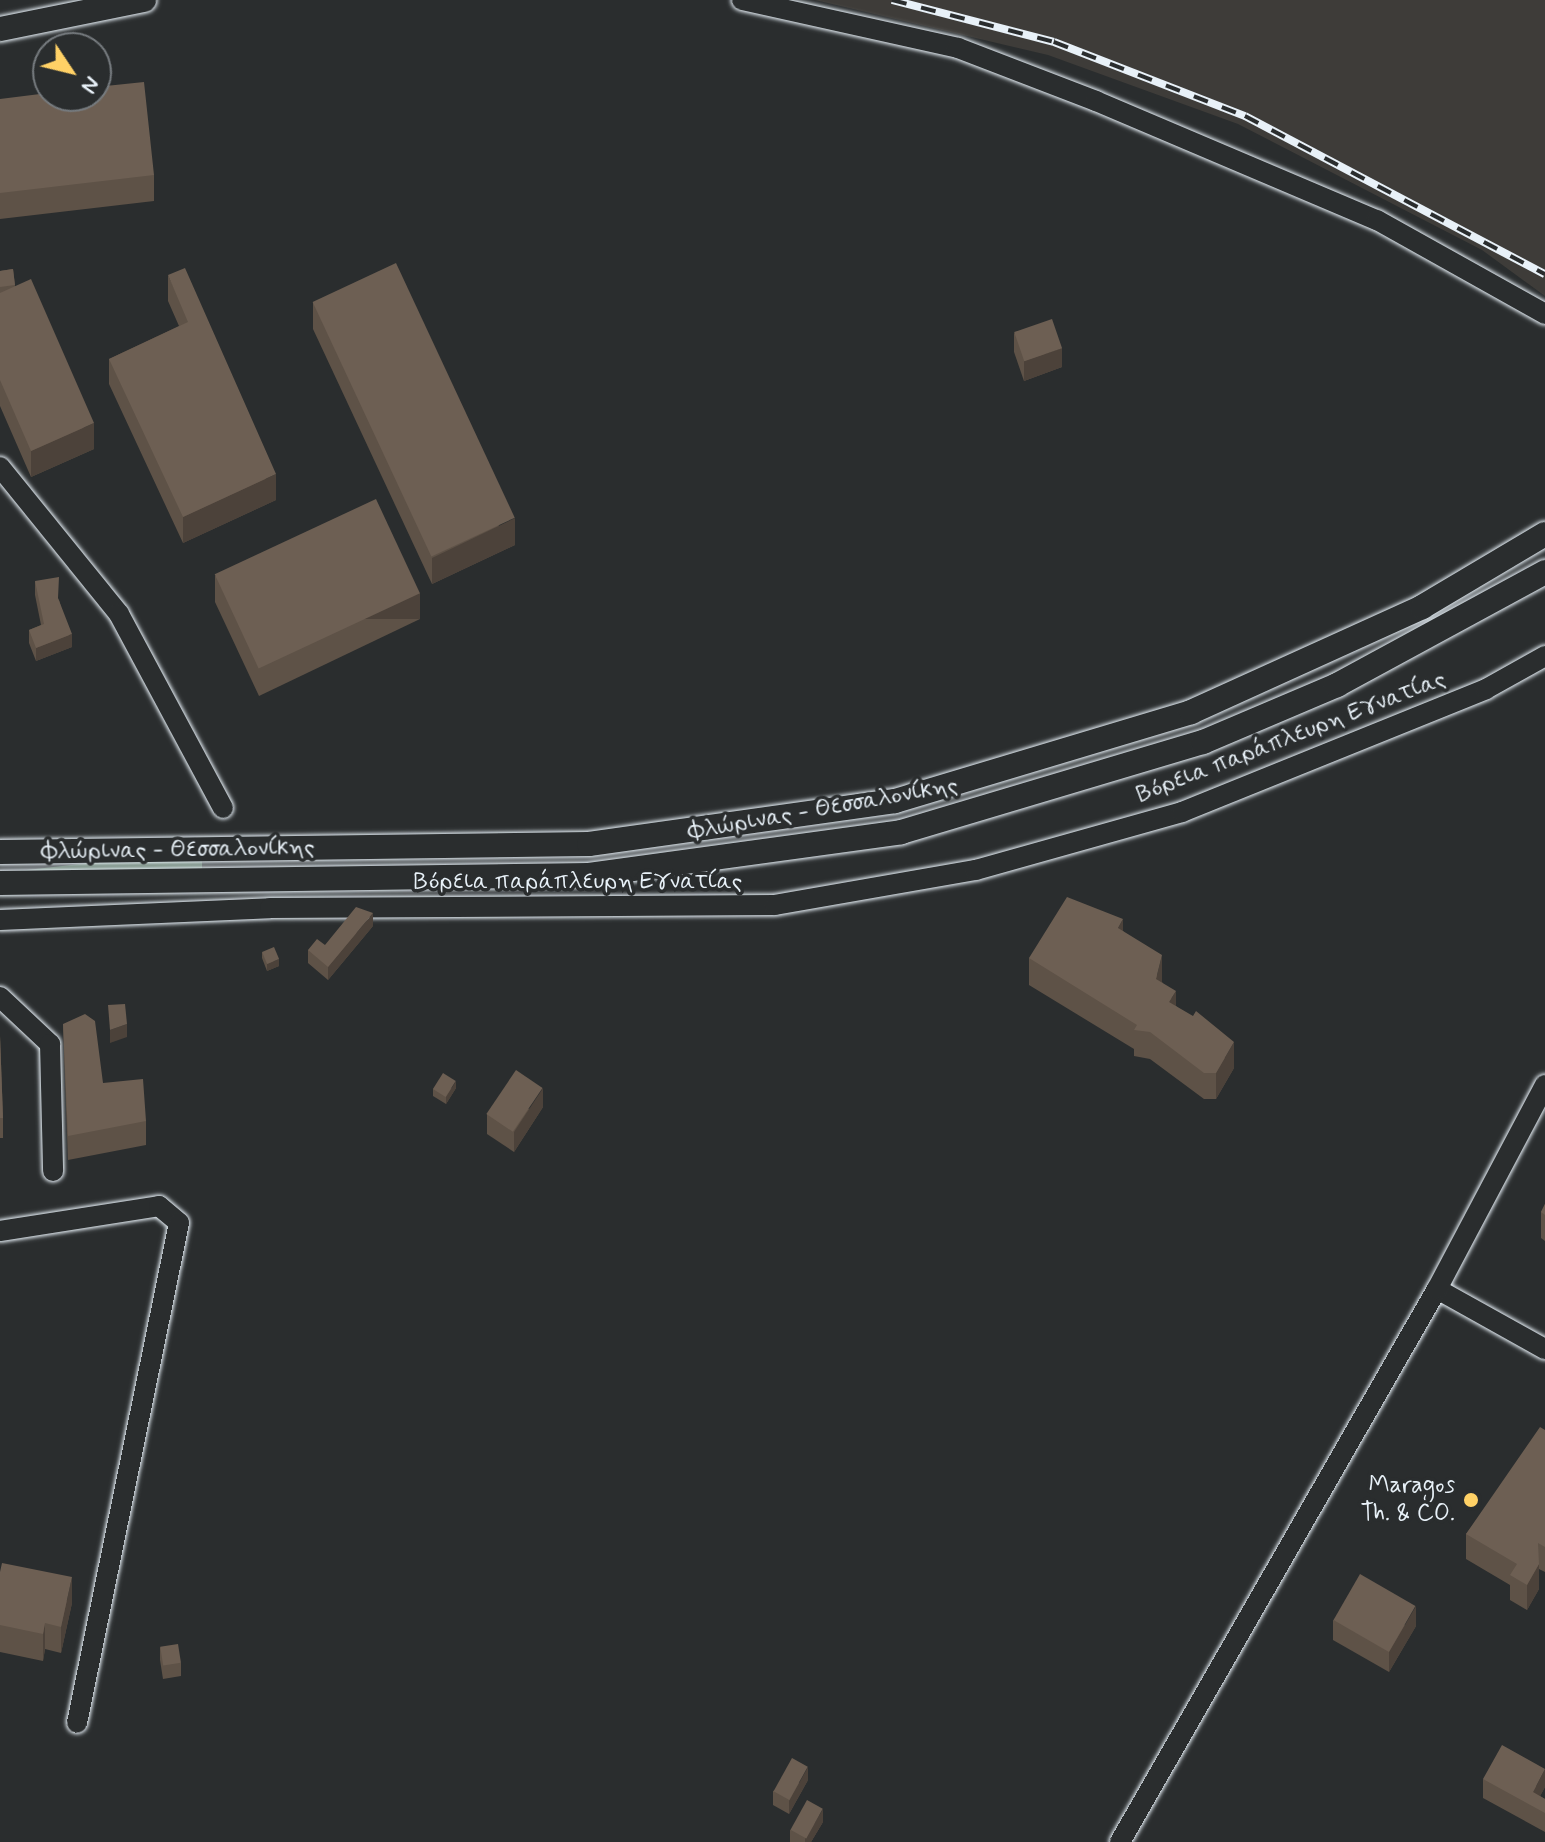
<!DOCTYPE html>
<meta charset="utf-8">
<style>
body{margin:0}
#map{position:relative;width:1545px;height:1842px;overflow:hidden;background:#2a2d2e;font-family:Mynerve,sans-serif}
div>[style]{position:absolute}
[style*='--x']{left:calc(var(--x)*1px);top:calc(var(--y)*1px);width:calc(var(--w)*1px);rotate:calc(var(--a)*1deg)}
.built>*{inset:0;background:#3e3c39}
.green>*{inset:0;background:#536c5a}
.roads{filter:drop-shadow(0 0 2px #e8f1f8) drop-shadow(0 0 2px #e8f1f8)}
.minor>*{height:20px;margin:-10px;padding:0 10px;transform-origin:10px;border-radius:10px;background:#2a2d2e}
.major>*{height:24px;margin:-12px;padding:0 12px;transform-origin:12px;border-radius:12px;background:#2a2d2e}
.rail>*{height:8px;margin-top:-4px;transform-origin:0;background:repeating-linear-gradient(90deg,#2a2d2e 0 15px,#e8f1f8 0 30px);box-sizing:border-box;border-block:2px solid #e8f1f8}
.wall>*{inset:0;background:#5e5247}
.shaded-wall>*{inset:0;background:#4c423a;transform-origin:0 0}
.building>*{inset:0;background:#6d5f53;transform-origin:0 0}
.dots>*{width:22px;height:22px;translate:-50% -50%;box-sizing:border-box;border:4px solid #2a2d2e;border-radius:50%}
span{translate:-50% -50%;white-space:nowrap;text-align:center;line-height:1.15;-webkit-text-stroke:7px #2a2d2e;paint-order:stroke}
.street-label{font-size:24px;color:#e8f1f8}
.poi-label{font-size:24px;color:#e8f1f8}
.right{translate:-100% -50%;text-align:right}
.north{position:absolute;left:32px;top:32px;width:80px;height:80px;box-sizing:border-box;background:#2a2d2e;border:2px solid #767b7f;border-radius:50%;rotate:125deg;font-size:22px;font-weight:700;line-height:32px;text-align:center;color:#e8f1f8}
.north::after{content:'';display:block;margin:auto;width:28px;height:36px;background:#ffd166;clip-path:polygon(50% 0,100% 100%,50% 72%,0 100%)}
</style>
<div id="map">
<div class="built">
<div style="clip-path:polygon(815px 0,1545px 0,1545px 296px,1482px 250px,1238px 124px,1048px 55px)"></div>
</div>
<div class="green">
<div style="clip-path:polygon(133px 858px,202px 859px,202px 872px,0 873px)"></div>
</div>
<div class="roads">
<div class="minor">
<div style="--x:742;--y:0;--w:221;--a:12.5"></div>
<div style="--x:958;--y:48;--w:148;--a:21"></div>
<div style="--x:1096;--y:101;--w:305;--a:23"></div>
<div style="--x:1377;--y:220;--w:193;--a:29.2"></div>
<div style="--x:0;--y:467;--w:189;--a:51"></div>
<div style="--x:119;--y:614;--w:220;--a:61.8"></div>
<div style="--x:0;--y:920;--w:270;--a:-2.5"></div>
<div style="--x:270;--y:908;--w:505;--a:-0.34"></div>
<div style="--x:775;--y:905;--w:204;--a:-9.9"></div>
<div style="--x:976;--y:870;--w:214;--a:-15.7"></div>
<div style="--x:1182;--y:812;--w:328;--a:-22"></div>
<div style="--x:1486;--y:689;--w:68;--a:-29.2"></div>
<div style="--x:0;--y:997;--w:69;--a:43.2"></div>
<div style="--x:50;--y:1044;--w:127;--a:88.6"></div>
<div style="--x:0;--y:1231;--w:161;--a:-8.9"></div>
<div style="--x:159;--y:1206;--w:26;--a:40"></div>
<div style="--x:179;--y:1223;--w:510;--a:101.53"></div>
<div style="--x:1437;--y:1289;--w:124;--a:29.1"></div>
<div style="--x:1120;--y:1842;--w:637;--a:-60.18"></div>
<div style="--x:1437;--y:1289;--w:231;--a:-62.1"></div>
</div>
<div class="major">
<div style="--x:0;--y:29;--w:147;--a:-11.4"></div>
<div style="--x:0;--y:852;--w:589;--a:-0.78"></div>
<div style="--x:589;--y:844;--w:309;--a:-8"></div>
<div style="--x:895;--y:801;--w:309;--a:-16.7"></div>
<div style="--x:1191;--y:712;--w:254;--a:-24.4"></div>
<div style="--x:1422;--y:607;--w:143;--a:-30.7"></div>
<div style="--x:0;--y:883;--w:589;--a:-0.78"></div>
<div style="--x:589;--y:875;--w:315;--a:-7.8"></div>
<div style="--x:901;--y:832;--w:315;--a:-16.6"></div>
<div style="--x:1203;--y:742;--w:146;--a:-23"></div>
<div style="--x:1337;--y:685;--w:237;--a:-28.5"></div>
</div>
</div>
<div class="rail">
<div style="--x:892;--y:0;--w:167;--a:14.5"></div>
<div style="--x:1054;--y:42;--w:205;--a:21.2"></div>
<div style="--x:1245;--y:116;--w:339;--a:27.8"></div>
</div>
<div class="wall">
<div style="clip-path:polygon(0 99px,154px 175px,154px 201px,0 219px)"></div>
<div style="clip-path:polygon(13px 269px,15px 286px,94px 449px,31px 477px,0 406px,0 271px)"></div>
<div style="clip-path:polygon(168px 275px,276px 500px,183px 543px,109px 384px,109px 359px,179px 326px,168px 301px)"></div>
<div style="clip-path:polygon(313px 302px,515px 545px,432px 584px,313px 329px)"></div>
<div style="clip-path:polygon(1014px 333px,1062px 367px,1024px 381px,1014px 352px)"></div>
<div style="clip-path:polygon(215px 576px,420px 619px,259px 696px,215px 602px)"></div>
<div style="clip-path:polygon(35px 581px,59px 600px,72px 647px,36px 661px,29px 643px,29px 630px,41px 625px,35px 595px)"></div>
<div style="clip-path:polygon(373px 926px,328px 980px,308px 963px,308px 950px,325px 945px)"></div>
<div style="clip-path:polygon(1123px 931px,1162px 982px,1176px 1006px,1234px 1068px,1216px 1099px,1204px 1099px,1150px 1059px,1134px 1056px,1134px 1049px,1029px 985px,1029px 958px)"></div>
<div style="clip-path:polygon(262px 952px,279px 966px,267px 971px,262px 958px)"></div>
<div style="clip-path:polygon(63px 1024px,103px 1083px,146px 1121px,146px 1145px,68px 1160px)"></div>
<div style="clip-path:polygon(0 1036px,3px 1118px,3px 1138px,0 1138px)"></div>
<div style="clip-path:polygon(456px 1088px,446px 1104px,433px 1096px,433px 1089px)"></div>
<div style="clip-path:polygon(543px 1107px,514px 1152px,487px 1134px,487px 1114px)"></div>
<div style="clip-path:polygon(1545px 1204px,1545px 1241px,1541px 1238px,1541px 1212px)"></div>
<div style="clip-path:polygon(1545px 1430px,1545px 1572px,1539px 1569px,1539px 1589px,1527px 1610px,1510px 1600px,1510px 1585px,1466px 1559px,1466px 1534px)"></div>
<div style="clip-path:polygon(0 1572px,72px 1603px,61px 1653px,45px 1649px,43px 1661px,0 1652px)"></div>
<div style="clip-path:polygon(1333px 1620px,1416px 1626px,1389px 1672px,1333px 1640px)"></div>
<div style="clip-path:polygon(160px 1647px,181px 1663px,181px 1676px,163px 1679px,160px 1660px)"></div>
<div style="clip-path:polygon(1483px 1779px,1545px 1787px,1540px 1796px,1545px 1799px,1545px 1832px,1483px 1798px)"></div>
<div style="clip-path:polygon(808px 1780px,789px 1814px,773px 1805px,773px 1791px)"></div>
<div style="clip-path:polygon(823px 1822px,811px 1842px,790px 1842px,790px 1830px)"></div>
</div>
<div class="shaded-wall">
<div style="clip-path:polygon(1062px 348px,1062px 367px,1024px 381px,1024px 361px)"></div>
<div style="clip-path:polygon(94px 423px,94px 449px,31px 477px,31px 451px)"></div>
<div style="clip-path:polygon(276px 474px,276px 500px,183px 543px,183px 517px)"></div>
<div style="clip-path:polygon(515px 518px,515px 545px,432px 584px,432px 558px)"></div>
<div style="left:420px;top:593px;width:26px;height:178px;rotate:90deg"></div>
<div style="clip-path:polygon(72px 634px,72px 647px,36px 661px,36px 648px)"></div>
<div style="clip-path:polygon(373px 913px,373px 926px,328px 980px,328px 967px)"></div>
<div style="clip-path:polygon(1123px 919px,1123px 945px,1118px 928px)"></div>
<div style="clip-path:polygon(1162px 955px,1162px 982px,1156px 1005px,1156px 979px)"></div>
<div style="clip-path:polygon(279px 959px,279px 966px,267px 971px,267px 964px)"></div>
<div style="clip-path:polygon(1176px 991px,1176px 1017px,1169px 1002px)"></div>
<div style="clip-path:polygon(127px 1024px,127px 1037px,110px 1043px,110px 1030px)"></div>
<div style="clip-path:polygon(1234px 1042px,1234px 1068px,1216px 1099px,1216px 1073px)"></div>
<div style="clip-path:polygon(456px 1081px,456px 1088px,446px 1104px,446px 1097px)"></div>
<div style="clip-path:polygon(543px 1088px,543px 1107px,514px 1152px,514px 1132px)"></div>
<div style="clip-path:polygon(1539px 1564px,1539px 1589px,1527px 1610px,1527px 1585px)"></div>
<div style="clip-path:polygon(72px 1577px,72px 1603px,61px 1653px,61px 1627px)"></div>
<div style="clip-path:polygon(1416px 1606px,1416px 1626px,1389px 1672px,1389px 1652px)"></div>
<div style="clip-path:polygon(45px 1623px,45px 1649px,43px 1661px,43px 1634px)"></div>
<div style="clip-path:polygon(808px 1767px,808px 1780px,789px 1814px,789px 1801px)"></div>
<div style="clip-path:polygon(1545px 1769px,1545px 1787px,1534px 1807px,1533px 1792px)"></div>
<div style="clip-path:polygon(823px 1809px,823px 1822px,811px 1842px,805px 1842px,805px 1839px)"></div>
</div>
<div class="building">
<div style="clip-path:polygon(144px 82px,154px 175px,0 193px,0 99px,48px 93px,48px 96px,96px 96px,96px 87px)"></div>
<div style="left:396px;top:263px;width:281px;height:92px;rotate:65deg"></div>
<div style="clip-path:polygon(185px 268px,276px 474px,183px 517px,109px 359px,188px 322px,168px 275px)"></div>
<div style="clip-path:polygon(13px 269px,15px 285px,0 287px,0 271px)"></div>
<div style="clip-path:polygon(31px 279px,94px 423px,31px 451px,0 380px,0 293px)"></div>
<div style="left:1052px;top:319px;width:31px;height:40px;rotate:71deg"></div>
<div style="left:376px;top:499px;width:104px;height:178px;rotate:65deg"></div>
<div style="clip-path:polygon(59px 577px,58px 598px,72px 634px,36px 648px,29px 630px,44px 624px,35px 581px)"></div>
<div style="clip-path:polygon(1067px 897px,1123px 919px,1118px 928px,1162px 955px,1156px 979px,1176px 991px,1169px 1002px,1193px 1016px,1196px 1011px,1234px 1042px,1216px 1073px,1204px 1073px,1150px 1032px,1134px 1030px,1137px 1025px,1029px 958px)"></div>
<div style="clip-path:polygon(356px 907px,373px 913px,328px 967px,308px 950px,317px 939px,325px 945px)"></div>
<div style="left:274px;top:947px;width:13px;height:13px;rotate:67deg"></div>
<div style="clip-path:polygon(125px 1004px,127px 1024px,110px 1030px,108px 1005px)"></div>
<div style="clip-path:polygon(85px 1014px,95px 1021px,103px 1083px,143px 1079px,146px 1121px,68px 1136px,63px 1024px)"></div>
<div style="clip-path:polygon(0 1036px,3px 1118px,0 1118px)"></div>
<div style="left:516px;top:1070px;width:32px;height:53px;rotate:34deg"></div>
<div style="left:443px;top:1073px;width:15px;height:19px;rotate:32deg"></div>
<div style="clip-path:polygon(1545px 1204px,1545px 1215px,1541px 1212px)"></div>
<div style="clip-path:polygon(1540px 1427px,1545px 1430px,1545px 1547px,1538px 1543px,1539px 1564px,1527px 1585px,1510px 1575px,1517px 1564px,1466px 1534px)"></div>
<div style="clip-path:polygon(2px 1563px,72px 1577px,61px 1627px,45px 1623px,43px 1634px,0 1625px,0 1572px)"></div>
<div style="left:1360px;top:1574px;width:64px;height:53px;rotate:30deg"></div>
<div style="left:178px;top:1644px;width:19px;height:18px;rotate:81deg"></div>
<div style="clip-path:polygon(1502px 1745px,1545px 1769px,1533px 1792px,1545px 1799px,1545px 1813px,1483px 1779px)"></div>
<div style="left:792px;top:1758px;width:18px;height:38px;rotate:29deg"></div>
<div style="left:807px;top:1800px;width:18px;height:34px;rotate:29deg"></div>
</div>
<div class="dots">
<div style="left:1471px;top:1500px;background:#ffd166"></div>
</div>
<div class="street-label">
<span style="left:1291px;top:737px;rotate:-21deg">Βόρεια παράπλευρη Εγνατίας</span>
<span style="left:823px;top:809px;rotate:-10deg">Φλώρινας - Θεσσαλονίκης</span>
<span style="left:178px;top:850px;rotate:-1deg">Φλώρινας - Θεσσαλονίκης</span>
<span style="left:578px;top:882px">Βόρεια παράπλευρη Εγνατίας</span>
</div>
<div class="poi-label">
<span class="right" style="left:1455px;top:1500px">Maragos<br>Th. &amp; CO.</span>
</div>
<div class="north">N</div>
</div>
